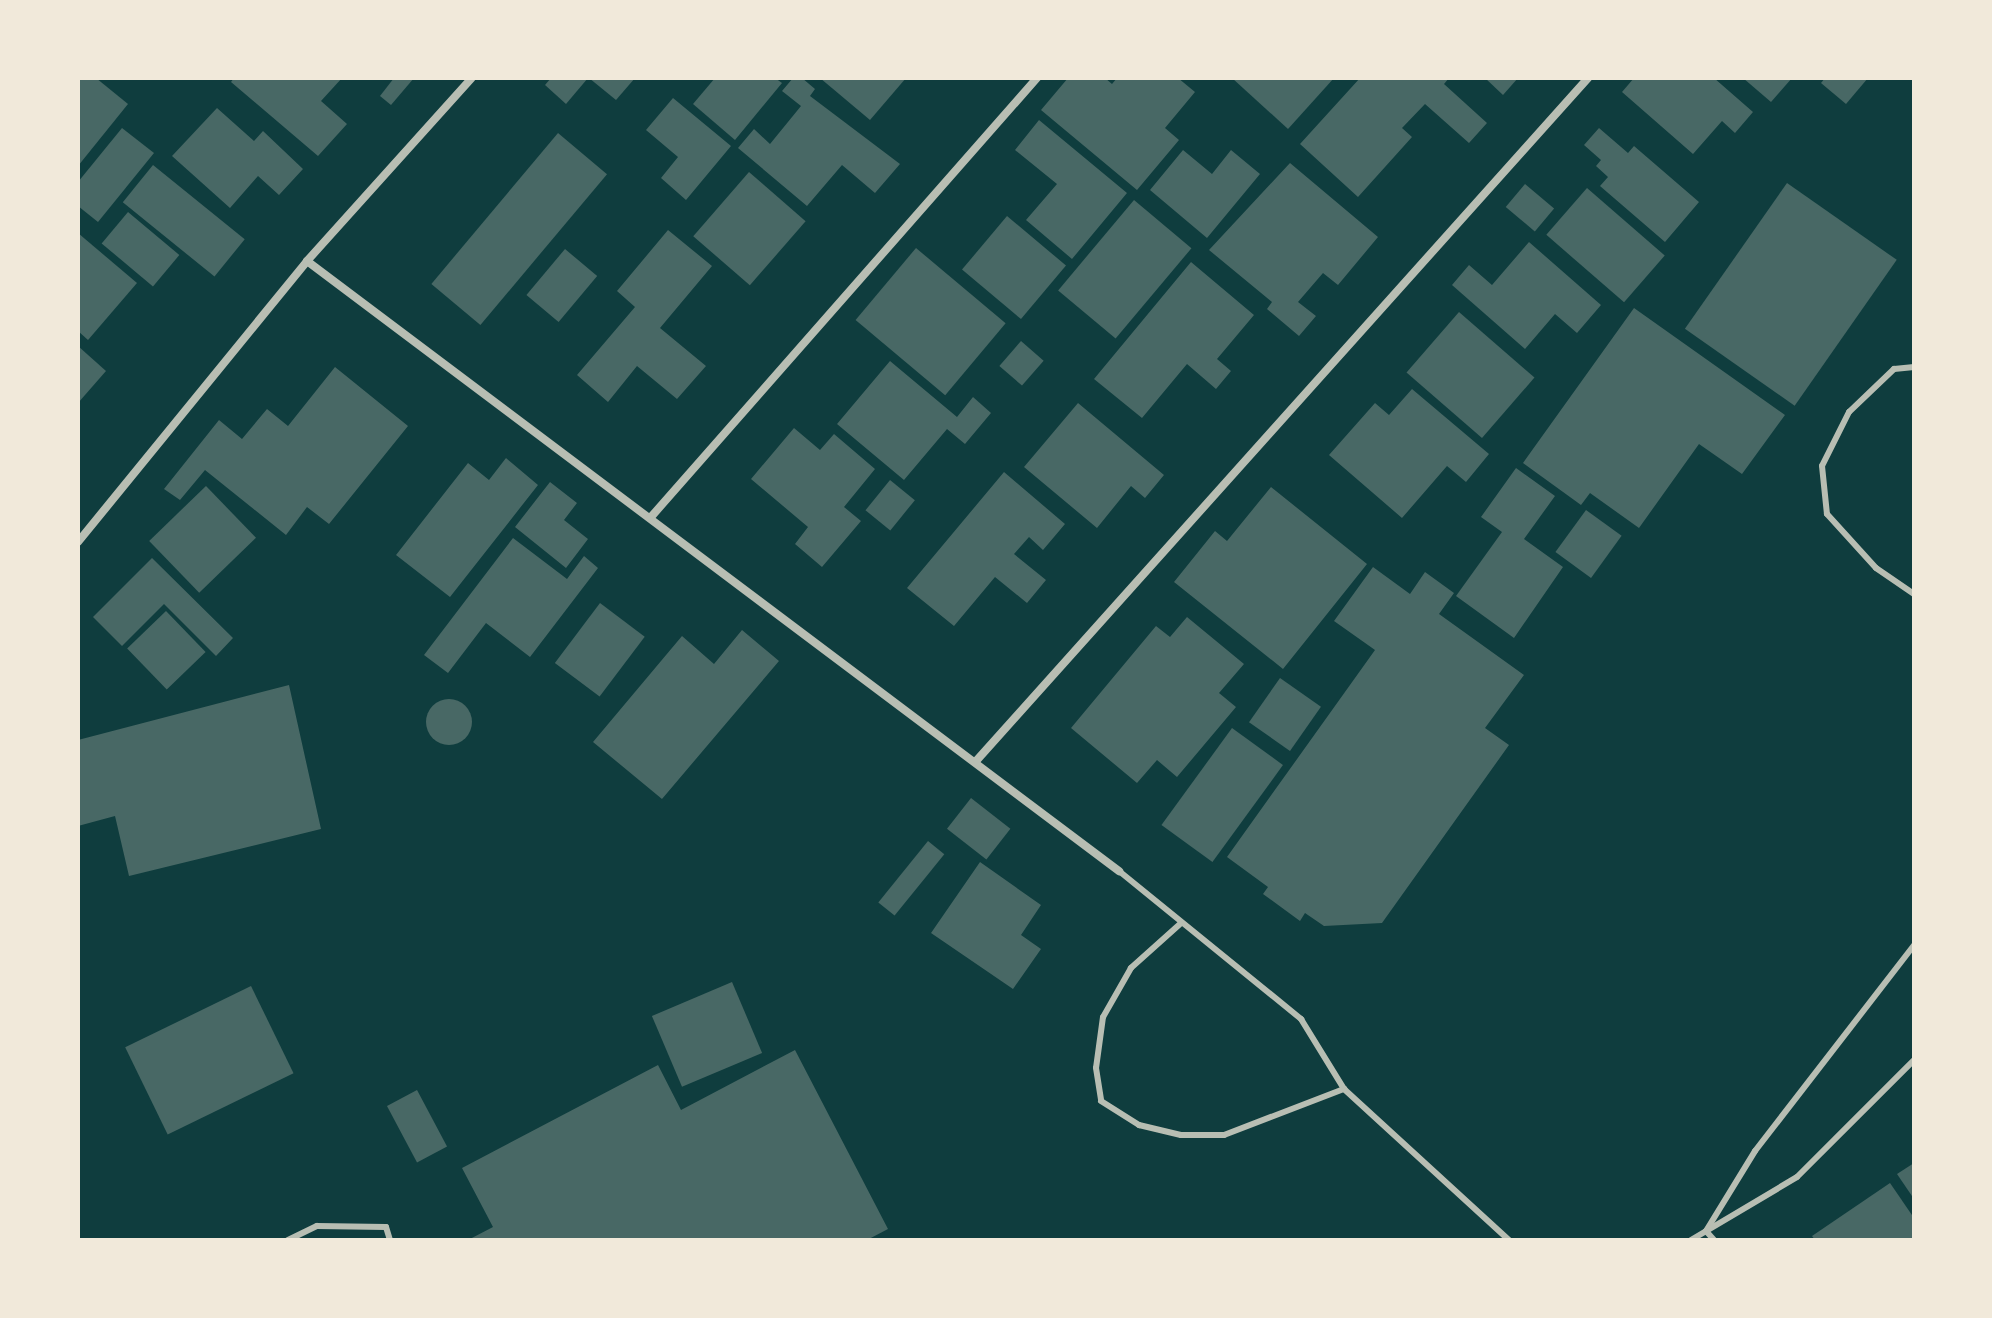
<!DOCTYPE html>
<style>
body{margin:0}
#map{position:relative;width:1992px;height:1318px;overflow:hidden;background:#0f3d3e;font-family:Signika,sans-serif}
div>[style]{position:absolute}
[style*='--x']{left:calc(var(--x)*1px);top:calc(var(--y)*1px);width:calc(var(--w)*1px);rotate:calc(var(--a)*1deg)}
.building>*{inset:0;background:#486865;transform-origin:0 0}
.round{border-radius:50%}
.service>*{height:6px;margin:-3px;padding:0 3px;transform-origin:3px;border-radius:3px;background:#b8beb3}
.minor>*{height:8px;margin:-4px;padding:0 4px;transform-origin:4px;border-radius:4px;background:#b8beb3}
span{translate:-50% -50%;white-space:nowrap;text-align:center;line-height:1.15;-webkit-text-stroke:8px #f1e9da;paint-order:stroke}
.frame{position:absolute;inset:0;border:80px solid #f1e9da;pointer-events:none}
</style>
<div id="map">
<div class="building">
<div style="clip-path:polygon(78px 78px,96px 78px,128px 104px,78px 166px)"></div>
<div style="clip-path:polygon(234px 78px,342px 78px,321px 101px,347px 124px,318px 156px,231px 82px)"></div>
<div style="clip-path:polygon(394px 78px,414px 78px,391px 105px,380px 96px)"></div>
<div style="clip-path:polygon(551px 78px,588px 78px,566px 104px,545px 85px)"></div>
<div style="clip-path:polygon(589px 78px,635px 78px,616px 100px)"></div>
<div style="clip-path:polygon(715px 78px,775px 78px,782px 83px,735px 140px,693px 104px)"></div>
<div style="clip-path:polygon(793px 78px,802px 78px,815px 89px,810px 96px,900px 164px,875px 193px,842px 165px,807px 206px,738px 148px,754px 129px,770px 144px,801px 106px,782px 91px)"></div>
<div style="clip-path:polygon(820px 78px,906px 78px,870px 120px)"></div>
<div style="clip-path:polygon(1068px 78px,1105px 78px,1112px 84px,1117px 78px,1178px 78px,1195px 92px,1165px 128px,1179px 140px,1137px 190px,1041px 110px)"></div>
<div style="clip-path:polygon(1232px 78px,1334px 78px,1288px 129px)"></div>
<div style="clip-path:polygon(1360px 78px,1449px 78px,1444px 84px,1487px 123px,1469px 143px,1425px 104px,1402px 128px,1412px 137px,1358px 197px,1300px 144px)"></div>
<div style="clip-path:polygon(1485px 78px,1518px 78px,1503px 95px)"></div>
<div style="clip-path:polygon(1634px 78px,1714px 78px,1753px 112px,1735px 133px,1722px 121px,1693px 154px,1622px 92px)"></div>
<div style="clip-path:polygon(1743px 78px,1792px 78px,1771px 102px)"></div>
<div style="clip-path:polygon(1825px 78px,1868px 78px,1846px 104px,1821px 83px)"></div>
<div style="clip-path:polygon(673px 98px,731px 146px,686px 200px,661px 178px,678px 157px,646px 130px)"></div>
<div style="clip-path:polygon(217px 108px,254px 141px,263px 131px,303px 169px,279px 195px,258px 176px,230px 208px,172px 156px)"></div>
<div style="clip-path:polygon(1039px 120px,1127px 193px,1072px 259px,1026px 220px,1057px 184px,1015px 150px)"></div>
<div style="clip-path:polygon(122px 128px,154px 153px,98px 222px,78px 206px,78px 182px)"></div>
<div style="clip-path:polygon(1599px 128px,1628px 153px,1634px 146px,1699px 202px,1665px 242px,1600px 186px,1608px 177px,1596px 166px,1601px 160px,1584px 145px)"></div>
<div style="left:558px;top:133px;width:64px;height:197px;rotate:40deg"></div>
<div style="clip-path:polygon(1183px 150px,1212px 174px,1231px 150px,1260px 174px,1207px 238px,1150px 190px)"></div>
<div style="clip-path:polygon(1290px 163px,1378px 237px,1338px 285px,1323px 273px,1298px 302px,1316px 316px,1299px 336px,1267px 309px,1272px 302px,1209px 250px)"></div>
<div style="left:153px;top:165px;width:118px;height:48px;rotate:39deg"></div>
<div style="left:749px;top:172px;width:75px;height:85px;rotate:41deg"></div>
<div style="left:1787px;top:183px;width:134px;height:178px;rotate:35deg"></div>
<div style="left:1525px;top:184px;width:38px;height:30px;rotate:40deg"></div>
<div style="left:1587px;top:188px;width:103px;height:62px;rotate:41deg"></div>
<div style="left:1134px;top:200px;width:75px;height:118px;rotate:40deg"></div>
<div style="left:128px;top:212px;width:67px;height:41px;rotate:40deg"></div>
<div style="left:1007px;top:216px;width:77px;height:70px;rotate:40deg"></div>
<div style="clip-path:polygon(668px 230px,712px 266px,660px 328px,706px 366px,677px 399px,637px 366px,608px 402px,577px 375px,635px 307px,617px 291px)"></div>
<div style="clip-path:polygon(78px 233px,137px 283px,88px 340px,78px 331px)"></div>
<div style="clip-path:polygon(1529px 242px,1601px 305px,1577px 333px,1555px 314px,1525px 349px,1452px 285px,1469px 265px,1492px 285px)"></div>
<div style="left:916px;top:248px;width:117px;height:94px;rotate:40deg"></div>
<div style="left:565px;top:249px;width:42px;height:60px;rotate:40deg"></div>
<div style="clip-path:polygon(1191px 262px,1254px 315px,1217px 359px,1231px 371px,1216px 389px,1187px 364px,1142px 418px,1094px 379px)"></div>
<div style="clip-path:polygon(1634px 308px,1785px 415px,1742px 474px,1699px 444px,1639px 528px,1590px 493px,1581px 505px,1523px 463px)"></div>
<div style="left:1459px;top:312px;width:100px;height:80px;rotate:41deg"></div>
<div style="left:1021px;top:341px;width:30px;height:33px;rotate:41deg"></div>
<div style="clip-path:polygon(78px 346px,106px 371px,78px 403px)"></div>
<div style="clip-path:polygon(890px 361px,957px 417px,973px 397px,991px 413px,965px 444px,947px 429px,904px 480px,837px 424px)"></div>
<div style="clip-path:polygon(335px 367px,408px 426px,329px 524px,307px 507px,286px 535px,205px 470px,180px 500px,164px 489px,219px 420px,242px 439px,267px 409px,288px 426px)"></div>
<div style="clip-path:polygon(1412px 389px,1489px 454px,1466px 482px,1447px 466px,1402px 518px,1329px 455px,1375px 403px,1389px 415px)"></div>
<div style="clip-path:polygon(1078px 403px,1164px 475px,1145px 498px,1131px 486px,1097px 528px,1024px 467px)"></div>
<div style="clip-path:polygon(794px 428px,820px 450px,834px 434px,875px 469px,844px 507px,861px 521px,822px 567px,795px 544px,808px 527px,751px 479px)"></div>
<div style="clip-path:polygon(506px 458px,538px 485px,450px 597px,396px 555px,468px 463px,489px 480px)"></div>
<div style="clip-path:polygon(1516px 468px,1555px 496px,1524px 539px,1563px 567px,1514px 638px,1456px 596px,1502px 532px,1481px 517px)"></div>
<div style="clip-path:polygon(1004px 472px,1065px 524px,1043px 550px,1029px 537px,1014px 554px,1046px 580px,1027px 603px,995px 577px,954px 626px,907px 588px)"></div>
<div style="left:890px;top:480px;width:32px;height:39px;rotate:39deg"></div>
<div style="clip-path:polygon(550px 482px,577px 503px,564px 520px,588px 539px,566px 568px,515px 527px)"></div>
<div style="left:206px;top:486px;width:72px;height:79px;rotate:46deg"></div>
<div style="clip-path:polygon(1271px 487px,1367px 564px,1283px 669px,1174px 582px,1215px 531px,1227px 541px)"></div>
<div style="left:1586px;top:510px;width:44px;height:52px;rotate:36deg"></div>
<div style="clip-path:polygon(513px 538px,567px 579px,584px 556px,598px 568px,530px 657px,486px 623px,448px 673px,424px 655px)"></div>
<div style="clip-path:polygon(152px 558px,233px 638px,216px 656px,164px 604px,122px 646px,93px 617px)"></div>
<div style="clip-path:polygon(1373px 567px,1410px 594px,1425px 572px,1454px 593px,1439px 614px,1524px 675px,1485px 728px,1509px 745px,1382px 923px,1324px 926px,1305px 913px,1300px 921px,1263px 894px,1268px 887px,1227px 857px,1375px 650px,1334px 621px)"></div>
<div style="left:600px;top:603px;width:56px;height:75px;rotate:37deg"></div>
<div style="left:166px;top:611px;width:57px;height:54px;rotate:46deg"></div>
<div style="clip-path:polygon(1187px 617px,1244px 664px,1219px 693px,1236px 707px,1177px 777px,1157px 760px,1137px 783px,1071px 728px,1156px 626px,1170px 637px)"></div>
<div style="clip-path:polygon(742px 630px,779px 661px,662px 799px,593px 742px,682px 636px,714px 664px)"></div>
<div style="left:1280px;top:678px;width:50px;height:54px;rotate:35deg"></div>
<div style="clip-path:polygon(289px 685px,321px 829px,129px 876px,115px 816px,78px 826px,78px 740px)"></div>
<div class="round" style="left:426px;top:699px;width:46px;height:46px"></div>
<div style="left:1232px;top:728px;width:63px;height:120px;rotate:36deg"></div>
<div style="left:971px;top:798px;width:50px;height:39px;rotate:38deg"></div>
<div style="left:928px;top:841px;width:21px;height:79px;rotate:39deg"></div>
<div style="clip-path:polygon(980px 862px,1041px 905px,1021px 935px,1041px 949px,1013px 989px,931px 933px)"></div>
<div style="left:732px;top:982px;width:77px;height:87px;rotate:67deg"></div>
<div style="left:251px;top:986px;width:97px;height:140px;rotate:64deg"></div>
<div style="clip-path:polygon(795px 1050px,888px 1229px,867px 1240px,468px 1240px,493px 1227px,462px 1168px,658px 1065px,681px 1110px)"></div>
<div style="left:417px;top:1090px;width:64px;height:34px;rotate:62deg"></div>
<div style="clip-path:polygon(1914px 1163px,1914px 1199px,1897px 1174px)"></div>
<div style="clip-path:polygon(1890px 1183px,1914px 1218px,1914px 1240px,1815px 1240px,1812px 1236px)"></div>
</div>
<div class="service">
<div style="--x:1914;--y:367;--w:20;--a:174"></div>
<div style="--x:1894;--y:369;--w:62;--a:136.3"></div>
<div style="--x:1849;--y:412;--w:60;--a:116.6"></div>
<div style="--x:1822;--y:466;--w:48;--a:84.1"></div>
<div style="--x:1827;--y:514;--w:73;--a:47.8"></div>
<div style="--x:1876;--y:568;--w:46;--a:34.4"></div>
<div style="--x:1119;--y:871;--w:235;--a:39.1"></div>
<div style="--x:1301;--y:1019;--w:82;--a:58.4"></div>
<div style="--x:1344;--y:1089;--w:224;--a:42.5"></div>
<div style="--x:1180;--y:924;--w:66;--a:138.1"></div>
<div style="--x:1131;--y:968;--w:56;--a:119.7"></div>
<div style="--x:1103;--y:1017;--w:51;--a:97.8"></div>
<div style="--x:1096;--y:1068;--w:33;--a:81"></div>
<div style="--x:1101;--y:1101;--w:45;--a:32.3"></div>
<div style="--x:1139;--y:1125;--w:43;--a:13.4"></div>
<div style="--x:1181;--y:1135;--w:43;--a:0"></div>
<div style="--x:1224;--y:1135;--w:129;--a:-21"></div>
<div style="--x:1706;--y:1231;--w:94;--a:-58.5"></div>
<div style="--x:1755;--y:1151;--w:260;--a:-52.3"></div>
<div style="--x:1706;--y:1231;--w:12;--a:48"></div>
<div style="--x:288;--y:1240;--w:32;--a:-26"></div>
<div style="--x:317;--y:1226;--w:69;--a:0.8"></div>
<div style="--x:386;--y:1227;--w:14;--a:73"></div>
<div style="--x:1691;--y:1240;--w:123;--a:-30.7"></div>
<div style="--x:1797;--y:1177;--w:165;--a:-45"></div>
</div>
<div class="minor">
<div style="--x:307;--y:261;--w:1016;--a:36.92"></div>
<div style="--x:651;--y:517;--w:585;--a:-48.68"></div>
<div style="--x:78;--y:542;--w:362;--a:-50.8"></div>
<div style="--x:307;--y:261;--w:246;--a:-48"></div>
<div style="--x:977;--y:760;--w:916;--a:-48.14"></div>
</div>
<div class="frame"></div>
</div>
